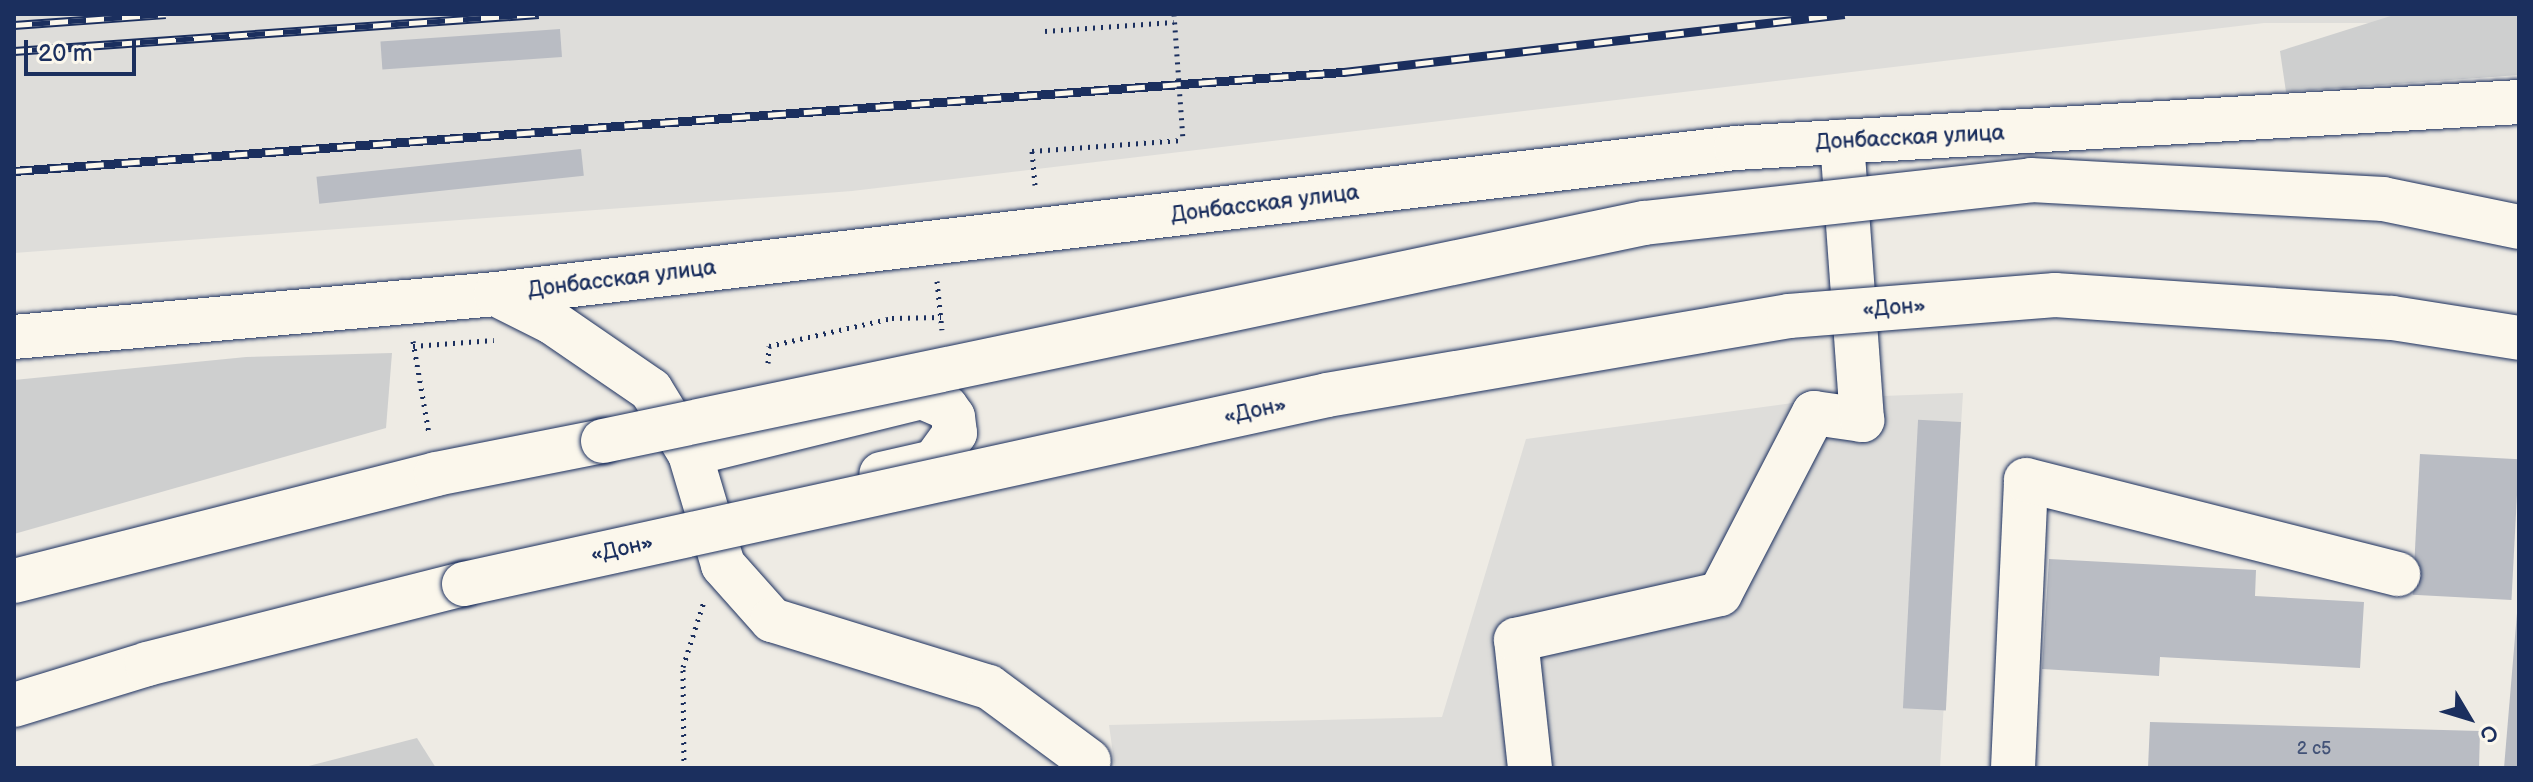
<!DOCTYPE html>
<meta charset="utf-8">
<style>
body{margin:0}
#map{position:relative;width:2533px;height:782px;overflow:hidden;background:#eeebe4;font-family:"Balsamiq Sans",sans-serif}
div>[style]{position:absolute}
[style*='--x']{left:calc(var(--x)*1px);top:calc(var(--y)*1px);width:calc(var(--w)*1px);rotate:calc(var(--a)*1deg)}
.built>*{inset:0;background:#deddda}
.green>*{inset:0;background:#cecfcf}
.building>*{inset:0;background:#b9bcc3;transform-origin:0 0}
.path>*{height:5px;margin-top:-2.5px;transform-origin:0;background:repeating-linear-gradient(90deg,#1b2f5e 0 2px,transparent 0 8px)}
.roads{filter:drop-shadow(0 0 2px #1b2f5e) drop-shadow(0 0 2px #1b2f5e)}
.minor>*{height:44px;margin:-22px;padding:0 22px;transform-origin:22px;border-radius:22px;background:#fbf7ec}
.highway>*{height:44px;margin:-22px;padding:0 22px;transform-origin:22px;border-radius:22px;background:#fbf7ec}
.rail>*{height:9px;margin-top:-4.5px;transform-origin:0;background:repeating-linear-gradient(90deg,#fbf7ec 0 18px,#1b2f5e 0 36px);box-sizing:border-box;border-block:2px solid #1b2f5e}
.path-bridge>*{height:5px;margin-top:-2.5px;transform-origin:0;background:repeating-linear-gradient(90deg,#1b2f5e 0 2px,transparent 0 8px)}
.bridges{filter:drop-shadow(0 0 2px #1b2f5e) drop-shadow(0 0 2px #1b2f5e)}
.highway-bridge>*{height:44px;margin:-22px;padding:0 22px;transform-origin:22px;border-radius:22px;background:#fbf7ec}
span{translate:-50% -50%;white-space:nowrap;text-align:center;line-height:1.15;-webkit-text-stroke:6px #fbf7ec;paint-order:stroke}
.number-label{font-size:18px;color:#425277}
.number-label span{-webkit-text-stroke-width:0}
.street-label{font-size:22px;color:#1b2f5e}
.frame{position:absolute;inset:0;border:16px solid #1b2f5e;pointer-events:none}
.north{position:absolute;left:2429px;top:678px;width:80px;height:80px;-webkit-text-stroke:6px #fbf7ec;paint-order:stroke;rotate:128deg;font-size:22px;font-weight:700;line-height:32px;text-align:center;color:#1b2f5e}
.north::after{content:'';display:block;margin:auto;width:28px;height:36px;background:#1b2f5e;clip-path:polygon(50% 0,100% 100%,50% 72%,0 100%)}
.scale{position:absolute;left:24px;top:40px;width:112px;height:36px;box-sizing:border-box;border:4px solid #1b2f5e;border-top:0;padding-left:10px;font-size:24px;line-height:28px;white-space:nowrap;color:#1b2f5e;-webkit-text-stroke:6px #fbf7ec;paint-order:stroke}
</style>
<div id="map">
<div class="built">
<div style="clip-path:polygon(14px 14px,2519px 14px,2519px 23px,2264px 23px,852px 191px,14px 253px)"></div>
<div style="clip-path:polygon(1963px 393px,1940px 768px,1115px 768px,1109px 725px,1442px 717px,1526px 439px,1829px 398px)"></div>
</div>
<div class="green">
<div style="clip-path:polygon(2397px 14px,2519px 14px,2519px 75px,2286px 92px,2280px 51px)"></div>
<div style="clip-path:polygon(392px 353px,386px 428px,14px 534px,14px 380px,246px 357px)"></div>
<div style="clip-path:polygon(417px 738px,436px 768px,301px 768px)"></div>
</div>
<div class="building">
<div style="left:560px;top:29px;width:28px;height:180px;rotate:86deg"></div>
<div style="left:581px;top:149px;width:27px;height:266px;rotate:84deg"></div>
<div style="left:1961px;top:422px;width:289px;height:43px;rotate:93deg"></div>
<div style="left:2420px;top:454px;width:99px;height:141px;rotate:3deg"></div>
<div style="clip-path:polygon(2049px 559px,2256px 570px,2255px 596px,2364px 602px,2360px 668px,2160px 657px,2159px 676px,2042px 669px)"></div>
<div style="clip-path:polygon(2517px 613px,2519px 768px,2504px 768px)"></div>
<div style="clip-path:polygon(2150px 722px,2480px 731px,2479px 768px,2148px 768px)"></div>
</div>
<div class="path">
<div style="--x:1045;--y:31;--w:129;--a:-4"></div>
<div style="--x:1035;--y:185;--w:34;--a:-95"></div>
<div style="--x:1032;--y:151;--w:151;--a:-4.2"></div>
<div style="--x:937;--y:281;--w:49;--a:84.2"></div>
<div style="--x:413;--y:341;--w:94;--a:80.2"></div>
<div style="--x:413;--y:346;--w:81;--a:-4.2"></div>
<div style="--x:768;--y:363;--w:17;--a:-87"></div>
<div style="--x:769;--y:346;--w:126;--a:-12.8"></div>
<div style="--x:892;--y:318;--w:49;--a:-1.2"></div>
<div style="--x:684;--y:768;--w:101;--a:-90.6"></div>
<div style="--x:683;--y:667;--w:69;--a:-72.3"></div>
</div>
<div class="roads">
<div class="minor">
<div style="--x:496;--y:294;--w:63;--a:26.6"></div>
<div style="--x:552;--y:322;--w:120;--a:34.5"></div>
<div style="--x:651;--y:390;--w:75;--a:58.6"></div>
<div style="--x:690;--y:454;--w:116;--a:73.4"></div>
<div style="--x:723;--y:565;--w:74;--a:48.3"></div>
<div style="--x:772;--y:620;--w:227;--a:17.2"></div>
<div style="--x:989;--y:687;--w:124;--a:36.5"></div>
<div style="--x:14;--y:337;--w:484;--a:-5.1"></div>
<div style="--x:496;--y:294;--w:1249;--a:-6.72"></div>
<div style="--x:1736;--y:148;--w:784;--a:-3.36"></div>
<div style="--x:690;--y:454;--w:239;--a:-13.8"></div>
<div style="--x:922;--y:397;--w:26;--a:23"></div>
<div style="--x:946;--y:407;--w:12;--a:55"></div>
<div style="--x:953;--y:417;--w:16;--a:83"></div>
<div style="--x:955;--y:433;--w:36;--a:126"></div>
<div style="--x:934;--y:462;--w:54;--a:167.2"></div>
<div style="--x:1530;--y:768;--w:129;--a:-96.2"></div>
<div style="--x:1516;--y:640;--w:209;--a:-12.7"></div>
<div style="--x:1720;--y:594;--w:204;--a:-62.6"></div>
<div style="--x:1814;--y:413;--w:49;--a:8.3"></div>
<div style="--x:1862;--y:420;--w:279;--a:-94.1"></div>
<div style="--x:2013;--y:768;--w:288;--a:-87.4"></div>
<div style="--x:2026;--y:480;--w:384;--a:14.2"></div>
</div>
<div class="highway">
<div style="--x:14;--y:581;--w:435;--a:-14.2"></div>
<div style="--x:436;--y:474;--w:170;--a:-11.2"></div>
<div style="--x:14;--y:705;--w:139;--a:-17.1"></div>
<div style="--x:147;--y:664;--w:327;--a:-14.2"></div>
</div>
</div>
<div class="rail">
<div style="--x:14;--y:25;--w:152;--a:-4.1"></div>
<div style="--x:14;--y:51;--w:526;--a:-4.03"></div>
<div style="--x:14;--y:171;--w:1334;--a:-4.26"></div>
<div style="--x:1344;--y:72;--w:504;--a:-6.6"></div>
</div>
<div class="path-bridge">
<div style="--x:1174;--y:14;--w:126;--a:85.9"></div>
</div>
<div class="bridges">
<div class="highway-bridge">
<div style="--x:603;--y:441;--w:1064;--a:-11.83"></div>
<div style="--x:1644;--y:223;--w:389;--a:-6.3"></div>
<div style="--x:2031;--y:180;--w:353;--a:3.1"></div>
<div style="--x:2383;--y:199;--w:139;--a:11.6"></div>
<div style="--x:464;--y:584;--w:883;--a:-12.35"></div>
<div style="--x:1327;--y:395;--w:469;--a:-9.7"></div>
<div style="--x:1789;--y:316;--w:267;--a:-4.5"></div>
<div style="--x:2055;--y:295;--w:338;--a:3.9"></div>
<div style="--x:2392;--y:318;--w:129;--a:8.9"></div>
</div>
</div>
<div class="number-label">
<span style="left:2314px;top:749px">2 с5</span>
</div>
<div class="street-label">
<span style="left:1910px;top:138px;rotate:-3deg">Донбасская улица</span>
<span style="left:1265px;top:204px;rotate:-7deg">Донбасская улица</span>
<span style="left:622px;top:279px;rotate:-7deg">Донбасская улица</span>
<span style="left:1894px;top:308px;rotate:-4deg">«Дон»</span>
<span style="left:1255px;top:411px;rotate:-12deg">«Дон»</span>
<span style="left:622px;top:549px;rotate:-12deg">«Дон»</span>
</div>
<div class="frame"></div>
<div class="north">С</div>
<div class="scale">20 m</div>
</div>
